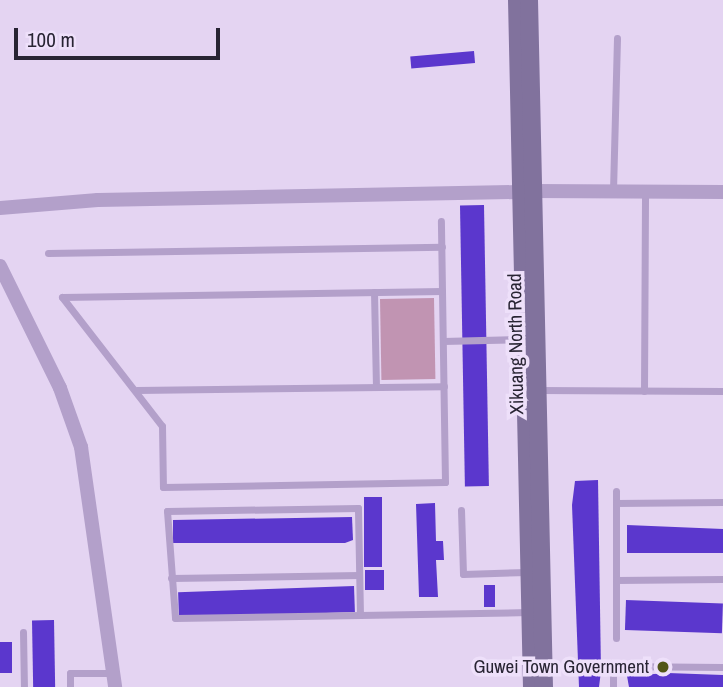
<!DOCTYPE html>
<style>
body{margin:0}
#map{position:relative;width:723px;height:687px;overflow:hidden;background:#e4d4f2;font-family:"Archivo Narrow",sans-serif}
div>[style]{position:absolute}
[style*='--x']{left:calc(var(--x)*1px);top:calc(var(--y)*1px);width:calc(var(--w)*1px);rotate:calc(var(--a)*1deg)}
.green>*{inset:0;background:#c194b2;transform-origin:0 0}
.building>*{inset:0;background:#5b37cd;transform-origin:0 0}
.service>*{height:7px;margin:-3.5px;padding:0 3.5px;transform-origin:3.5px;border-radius:3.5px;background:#b3a0ca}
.minor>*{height:14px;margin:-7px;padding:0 7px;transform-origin:7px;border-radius:7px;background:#b3a0ca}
.secondary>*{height:18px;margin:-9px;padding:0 9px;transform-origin:9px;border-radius:9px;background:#81729d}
.dots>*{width:19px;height:19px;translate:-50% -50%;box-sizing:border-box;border:4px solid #eee0fa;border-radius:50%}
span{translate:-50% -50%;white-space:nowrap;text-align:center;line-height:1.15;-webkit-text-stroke:7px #eee0fa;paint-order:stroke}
.street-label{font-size:19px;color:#282433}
.poi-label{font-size:19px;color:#282433}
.right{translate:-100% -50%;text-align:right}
.scale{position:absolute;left:14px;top:28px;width:206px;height:32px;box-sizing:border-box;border:4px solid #282433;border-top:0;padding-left:9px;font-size:21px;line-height:24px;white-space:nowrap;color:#282433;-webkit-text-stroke:5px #eee0fa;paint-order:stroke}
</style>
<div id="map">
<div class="green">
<div style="left:434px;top:298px;width:81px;height:54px;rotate:89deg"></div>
</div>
<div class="building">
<div style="left:474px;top:51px;width:12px;height:64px;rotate:85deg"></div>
<div style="left:484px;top:205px;width:281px;height:24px;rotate:89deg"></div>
<div style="clip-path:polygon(598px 480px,601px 671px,599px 687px,579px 687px,572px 505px,575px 481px)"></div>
<div style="left:364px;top:497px;width:18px;height:70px"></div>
<div style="clip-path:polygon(435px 503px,436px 541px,443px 541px,444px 560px,436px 560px,438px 597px,419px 597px,416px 504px)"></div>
<div style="clip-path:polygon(352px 517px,353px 540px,345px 543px,173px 543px,173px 520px)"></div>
<div style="clip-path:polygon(627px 525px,723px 529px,723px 553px,627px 553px)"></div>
<div style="left:365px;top:570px;width:19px;height:20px"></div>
<div style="left:495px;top:585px;width:22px;height:11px;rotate:90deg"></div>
<div style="left:354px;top:586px;width:26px;height:176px;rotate:88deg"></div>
<div style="left:626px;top:600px;width:97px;height:30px;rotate:2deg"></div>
<div style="left:54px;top:620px;width:67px;height:22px;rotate:89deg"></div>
<div style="left:0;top:642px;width:12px;height:31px"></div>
<div style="clip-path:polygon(668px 673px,723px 675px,723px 687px,629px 687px,627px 676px)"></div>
</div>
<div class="service">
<div style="--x:613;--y:191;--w:153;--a:-88.5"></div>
<div style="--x:48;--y:253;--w:394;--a:-0.9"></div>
<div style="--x:374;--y:292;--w:95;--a:88.8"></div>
<div style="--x:62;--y:297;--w:163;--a:52.2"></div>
<div style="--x:162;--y:426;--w:61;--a:89.1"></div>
<div style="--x:163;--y:487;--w:282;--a:-1"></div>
<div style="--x:445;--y:482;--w:261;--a:-90.9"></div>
<div style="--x:62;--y:297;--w:380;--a:-0.9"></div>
<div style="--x:443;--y:341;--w:80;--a:-1.4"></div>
<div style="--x:137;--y:390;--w:307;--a:-0.7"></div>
<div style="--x:538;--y:390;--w:185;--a:0.3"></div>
<div style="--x:644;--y:391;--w:199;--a:-89.7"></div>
<div style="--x:616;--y:491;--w:147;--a:90"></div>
<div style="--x:616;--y:503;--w:107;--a:-0.5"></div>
<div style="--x:461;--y:510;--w:64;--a:88.2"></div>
<div style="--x:463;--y:574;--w:64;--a:-1.8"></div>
<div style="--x:171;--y:578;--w:188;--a:-0.9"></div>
<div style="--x:616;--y:580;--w:107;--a:-0.5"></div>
<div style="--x:360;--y:615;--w:107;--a:-91.1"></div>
<div style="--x:358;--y:508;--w:191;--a:179.1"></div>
<div style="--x:167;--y:511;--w:107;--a:85.7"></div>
<div style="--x:175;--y:618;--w:185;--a:-0.9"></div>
<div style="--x:360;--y:615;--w:169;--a:-1"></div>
<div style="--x:23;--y:632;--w:55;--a:89"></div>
<div style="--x:70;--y:687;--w:14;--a:-90"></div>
<div style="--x:70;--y:673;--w:43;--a:0"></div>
<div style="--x:613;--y:687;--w:21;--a:-90"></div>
<div style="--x:613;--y:666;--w:110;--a:0.5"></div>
</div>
<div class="minor">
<div style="--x:533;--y:191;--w:190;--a:0.3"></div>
<div style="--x:0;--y:208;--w:98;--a:-4.7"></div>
<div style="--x:98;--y:200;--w:423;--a:-1.1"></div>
<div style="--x:0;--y:266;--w:136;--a:63.8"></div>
<div style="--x:60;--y:388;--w:63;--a:70.4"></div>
<div style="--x:81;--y:447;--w:242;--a:81.9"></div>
</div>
<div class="secondary">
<div style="--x:517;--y:0;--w:687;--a:88.75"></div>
<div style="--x:529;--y:0;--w:687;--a:88.75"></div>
</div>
<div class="dots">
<div style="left:663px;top:667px;background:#525618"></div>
</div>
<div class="street-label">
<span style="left:516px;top:344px;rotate:-91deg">Xikuang North Road</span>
</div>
<div class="poi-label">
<span class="right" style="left:649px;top:667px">Guwei Town Government</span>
</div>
<div class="scale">100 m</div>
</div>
